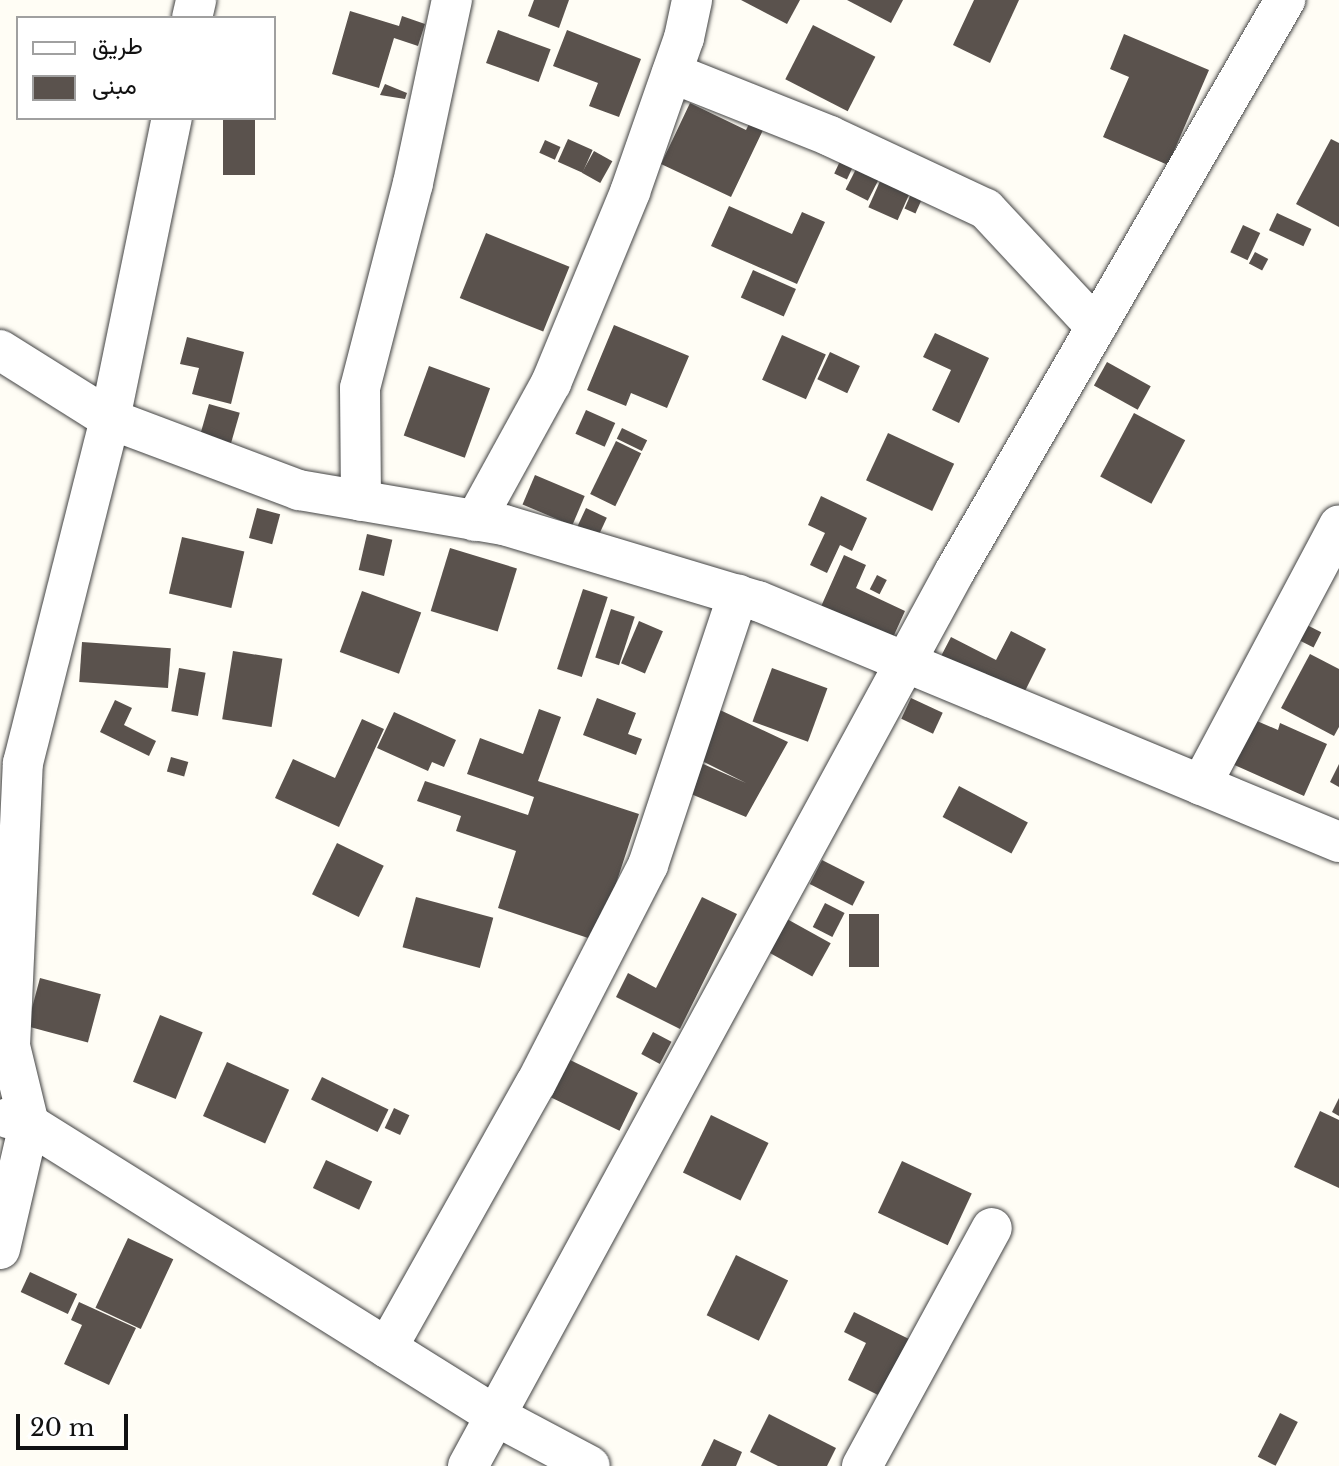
<!DOCTYPE html>
<meta charset="utf-8">
<style>
body{margin:0}
#map{position:relative;width:1339px;height:1466px;overflow:hidden;background:#fffdf5;font-family:"Libre Baskerville",Vazirmatn,serif}
div>[style]{position:absolute}
[style*='--x']{left:calc(var(--x)*1px);top:calc(var(--y)*1px);width:calc(var(--w)*1px);rotate:calc(var(--a)*1deg)}
.building>*{inset:0;background:#5a524d;transform-origin:0 0}
.roads{filter:drop-shadow(0 0 2px #444) drop-shadow(0 0 2px #444)}
.street>*{height:40px;margin:-20px;padding:0 20px;transform-origin:20px;border-radius:20px;background:#fff}
span{translate:-50% -50%;white-space:nowrap;text-align:center;line-height:1.15;-webkit-text-stroke:8px #fff;paint-order:stroke}
.legend{position:absolute;left:16px;top:16px;width:260px;height:104px;box-sizing:border-box;background:#fff;border:2px solid #a0a0a0;margin:0;padding:10px 14px;list-style:none;font-size:24px;color:#111}
.legend li{display:flex;align-items:center;gap:16px;height:40px}
.legend b{width:40px;border:2px solid #a0a0a0}
.scale{position:absolute;left:16px;top:1414px;width:112px;height:36px;box-sizing:border-box;border:4px solid #111;border-top:0;padding-left:10px;font-size:24px;line-height:28px;white-space:nowrap;color:#111;-webkit-text-stroke:6px #fff;paint-order:stroke}
</style>
<div id="map">
<div class="building">
<div style="clip-path:polygon(534px 0,569px 0,559px 28px,528px 16px)"></div>
<div style="clip-path:polygon(741px 0,800px 0,787px 24px)"></div>
<div style="clip-path:polygon(847px 0,903px 0,891px 23px)"></div>
<div style="clip-path:polygon(974px 0,1019px 0,990px 63px,953px 45px)"></div>
<div style="clip-path:polygon(350px 11px,399px 26px,402px 16px,425px 24px,418px 46px,394px 38px,379px 88px,332px 74px)"></div>
<div style="left:813px;top:25px;width:70px;height:61px;rotate:27deg"></div>
<div style="left:498px;top:30px;width:56px;height:35px;rotate:20deg"></div>
<div style="clip-path:polygon(567px 30px,641px 59px,619px 117px,589px 106px,598px 83px,553px 66px)"></div>
<div style="clip-path:polygon(1124px 34px,1209px 70px,1168px 165px,1103px 137px,1129px 77px,1110px 69px)"></div>
<div style="clip-path:polygon(385px 84px,407px 93px,405px 99px,380px 95px)"></div>
<div style="clip-path:polygon(690px 103px,746px 130px,750px 122px,764px 128px,731px 197px,661px 164px)"></div>
<div style="left:223px;top:118px;width:32px;height:57px"></div>
<div style="left:568px;top:139px;width:27px;height:25px;rotate:24deg"></div>
<div style="clip-path:polygon(1331px 139px,1339px 143px,1339px 227px,1296px 204px)"></div>
<div style="left:545px;top:140px;width:17px;height:14px;rotate:24deg"></div>
<div style="left:594px;top:151px;width:21px;height:25px;rotate:29deg"></div>
<div style="left:841px;top:159px;width:14px;height:16px;rotate:25deg"></div>
<div style="left:856px;top:169px;width:25px;height:23px;rotate:27deg"></div>
<div style="left:881px;top:179px;width:32px;height:31px;rotate:24deg"></div>
<div style="left:911px;top:194px;width:12px;height:16px;rotate:24deg"></div>
<div style="clip-path:polygon(729px 206px,792px 234px,802px 212px,825px 222px,797px 284px,711px 246px)"></div>
<div style="left:1277px;top:213px;width:38px;height:19px;rotate:25deg"></div>
<div style="left:1243px;top:225px;width:19px;height:30px;rotate:25deg"></div>
<div style="left:486px;top:233px;width:90px;height:70px;rotate:22deg"></div>
<div style="left:1255px;top:252px;width:15px;height:13px;rotate:28deg"></div>
<div style="left:753px;top:270px;width:47px;height:30px;rotate:24deg"></div>
<div style="clip-path:polygon(614px 325px,689px 356px,667px 408px,631px 393px,626px 406px,587px 390px)"></div>
<div style="clip-path:polygon(935px 333px,989px 358px,959px 423px,932px 410px,951px 370px,923px 357px)"></div>
<div style="left:782px;top:335px;width:48px;height:49px;rotate:24deg"></div>
<div style="clip-path:polygon(187px 337px,244px 352px,231px 404px,192px 394px,199px 368px,180px 364px)"></div>
<div style="left:830px;top:352px;width:33px;height:30px;rotate:25deg"></div>
<div style="left:1107px;top:362px;width:50px;height:27px;rotate:29deg"></div>
<div style="left:429px;top:366px;width:65px;height:74px;rotate:20deg"></div>
<div style="left:209px;top:404px;width:32px;height:32px;rotate:16deg"></div>
<div style="left:586px;top:410px;width:32px;height:26px;rotate:24deg"></div>
<div style="left:1134px;top:413px;width:58px;height:72px;rotate:28deg"></div>
<div style="left:622px;top:428px;width:28px;height:12px;rotate:26deg"></div>
<div style="left:888px;top:433px;width:73px;height:52px;rotate:25deg"></div>
<div style="left:616px;top:441px;width:28px;height:59px;rotate:26deg"></div>
<div style="left:535px;top:475px;width:54px;height:32px;rotate:23deg"></div>
<div style="clip-path:polygon(821px 496px,867px 518px,852px 551px,840px 545px,827px 573px,810px 565px,825px 533px,808px 525px)"></div>
<div style="left:257px;top:508px;width:24px;height:31px;rotate:15deg"></div>
<div style="left:586px;top:508px;width:23px;height:25px;rotate:25deg"></div>
<div style="left:367px;top:534px;width:26px;height:37px;rotate:13deg"></div>
<div style="left:182px;top:537px;width:64px;height:58px;rotate:13deg"></div>
<div style="left:450px;top:548px;width:70px;height:66px;rotate:17deg"></div>
<div style="clip-path:polygon(844px 555px,866px 565px,856px 588px,905px 611px,890px 644px,819px 611px)"></div>
<div style="left:877px;top:575px;width:11px;height:16px;rotate:27deg"></div>
<div style="left:583px;top:589px;width:26px;height:84px;rotate:18deg"></div>
<div style="left:362px;top:591px;width:63px;height:65px;rotate:20deg"></div>
<div style="left:611px;top:609px;width:25px;height:51px;rotate:18deg"></div>
<div style="left:639px;top:621px;width:26px;height:46px;rotate:23deg"></div>
<div style="left:1299px;top:621px;width:25px;height:17px;rotate:27deg"></div>
<div style="clip-path:polygon(1011px 631px,1046px 649px,1020px 701px,939px 660px,951px 637px,996px 660px)"></div>
<div style="left:82px;top:642px;width:89px;height:40px;rotate:4deg"></div>
<div style="left:233px;top:651px;width:50px;height:69px;rotate:9deg"></div>
<div style="clip-path:polygon(1310px 654px,1339px 669px,1339px 727px,1334px 736px,1281px 708px)"></div>
<div style="left:179px;top:668px;width:27px;height:44px;rotate:10deg"></div>
<div style="left:772px;top:668px;width:59px;height:57px;rotate:20deg"></div>
<div style="clip-path:polygon(597px 698px,636px 713px,628px 734px,642px 739px,636px 755px,583px 735px)"></div>
<div style="left:911px;top:698px;width:35px;height:23px;rotate:25deg"></div>
<div style="clip-path:polygon(115px 700px,132px 708px,124px 725px,156px 741px,149px 756px,100px 732px)"></div>
<div style="clip-path:polygon(539px 709px,561px 717px,538px 781px,639px 814px,597px 941px,498px 908px,516px 851px,456px 831px,461px 816px,417px 801px,425px 781px,528px 815px,534px 797px,467px 774px,480px 738px,523px 754px)"></div>
<div style="clip-path:polygon(720px 710px,788px 742px,746px 817px,679px 789px,692px 759px,746px 783px,698px 759px)"></div>
<div style="clip-path:polygon(394px 712px,456px 740px,444px 767px,432px 762px,428px 771px,377px 748px)"></div>
<div style="clip-path:polygon(1250px 718px,1278px 730px,1280px 723px,1327px 744px,1304px 796px,1230px 763px)"></div>
<div style="clip-path:polygon(362px 719px,384px 729px,339px 827px,275px 798px,293px 759px,335px 778px)"></div>
<div style="left:171px;top:757px;width:18px;height:15px;rotate:16deg"></div>
<div style="clip-path:polygon(1339px 764px,1339px 787px,1330px 782px)"></div>
<div style="left:959px;top:786px;width:78px;height:35px;rotate:28deg"></div>
<div style="left:337px;top:843px;width:52px;height:57px;rotate:26deg"></div>
<div style="left:822px;top:860px;width:48px;height:27px;rotate:27deg"></div>
<div style="left:416px;top:897px;width:80px;height:52px;rotate:15deg"></div>
<div style="clip-path:polygon(702px 897px,737px 914px,680px 1029px,616px 997px,628px 973px,656px 988px)"></div>
<div style="left:825px;top:903px;width:22px;height:27px;rotate:27deg"></div>
<div style="left:849px;top:914px;width:30px;height:53px"></div>
<div style="left:787px;top:919px;width:50px;height:38px;rotate:29deg"></div>
<div style="left:40px;top:978px;width:63px;height:50px;rotate:15deg"></div>
<div style="left:160px;top:1015px;width:46px;height:72px;rotate:22deg"></div>
<div style="left:653px;top:1032px;width:21px;height:25px;rotate:28deg"></div>
<div style="left:566px;top:1058px;width:80px;height:42px;rotate:26deg"></div>
<div style="left:227px;top:1062px;width:68px;height:59px;rotate:24deg"></div>
<div style="left:322px;top:1077px;width:74px;height:25px;rotate:26deg"></div>
<div style="clip-path:polygon(1339px 1098px,1339px 1116px,1332px 1112px)"></div>
<div style="left:394px;top:1108px;width:17px;height:22px;rotate:25deg"></div>
<div style="clip-path:polygon(1320px 1111px,1339px 1120px,1339px 1188px,1294px 1167px)"></div>
<div style="left:711px;top:1115px;width:64px;height:64px;rotate:26deg"></div>
<div style="left:326px;top:1160px;width:51px;height:31px;rotate:25deg"></div>
<div style="left:902px;top:1161px;width:77px;height:57px;rotate:25deg"></div>
<div style="left:128px;top:1238px;width:50px;height:77px;rotate:25deg"></div>
<div style="left:736px;top:1255px;width:58px;height:67px;rotate:26deg"></div>
<div style="left:30px;top:1272px;width:52px;height:22px;rotate:25deg"></div>
<div style="clip-path:polygon(79px 1302px,136px 1328px,109px 1385px,64px 1364px,82px 1325px,71px 1320px)"></div>
<div style="clip-path:polygon(854px 1312px,909px 1339px,880px 1396px,848px 1380px,866px 1343px,844px 1332px)"></div>
<div style="left:1280px;top:1413px;width:20px;height:49px;rotate:27deg"></div>
<div style="clip-path:polygon(769px 1414px,836px 1448px,827px 1466px,778px 1466px,750px 1452px)"></div>
<div style="clip-path:polygon(714px 1439px,742px 1452px,736px 1466px,701px 1466px)"></div>
</div>
<div class="roads">
<div class="street">
<div style="--x:192;--y:18;--w:18;--a:-77"></div>
<div style="--x:672;--y:73;--w:170;--a:21.7"></div>
<div style="--x:830;--y:136;--w:172;--a:25.1"></div>
<div style="--x:986;--y:209;--w:161;--a:47"></div>
<div style="--x:0;--y:350;--w:130;--a:32.1"></div>
<div style="--x:110;--y:419;--w:202;--a:20.6"></div>
<div style="--x:299;--y:490;--w:208;--a:9.7"></div>
<div style="--x:504;--y:525;--w:265;--a:16.7"></div>
<div style="--x:758;--y:601;--w:629;--a:22.53"></div>
<div style="--x:361;--y:501;--w:113;--a:-90.5"></div>
<div style="--x:360;--y:388;--w:212;--a:-75.5"></div>
<div style="--x:413;--y:183;--w:187;--a:-78"></div>
<div style="--x:475;--y:521;--w:158;--a:-61.2"></div>
<div style="--x:551;--y:383;--w:207;--a:-67.5"></div>
<div style="--x:630;--y:192;--w:163;--a:-70.7"></div>
<div style="--x:684;--y:38;--w:39;--a:-78"></div>
<div style="--x:1201;--y:785;--w:294;--a:-62"></div>
<div style="--x:8;--y:1118;--w:22;--a:16"></div>
<div style="--x:29;--y:1124;--w:551;--a:32.02"></div>
<div style="--x:496;--y:1416;--w:106;--a:28"></div>
<div style="--x:0;--y:1249;--w:128;--a:-76.9"></div>
<div style="--x:29;--y:1124;--w:80;--a:-103.7"></div>
<div style="--x:10;--y:1046;--w:283;--a:-87.4"></div>
<div style="--x:23;--y:763;--w:355;--a:-75.8"></div>
<div style="--x:110;--y:419;--w:307;--a:-78.4"></div>
<div style="--x:387;--y:1348;--w:304;--a:-60.7"></div>
<div style="--x:536;--y:1083;--w:245;--a:-62.8"></div>
<div style="--x:648;--y:865;--w:285;--a:-71.6"></div>
<div style="--x:468;--y:1466;--w:1019;--a:-61.45"></div>
<div style="--x:955;--y:571;--w:660;--a:-59.97"></div>
<div style="--x:862;--y:1466;--w:271;--a:-61.4"></div>
</div>
</div>
<ul class="legend">
<li><b style="height:10px;background:#fff"></b>طريق</li>
<li><b style="height:22px;background:#5a524d"></b>مبنى</li>
</ul>
<div class="scale">20 m</div>
</div>
